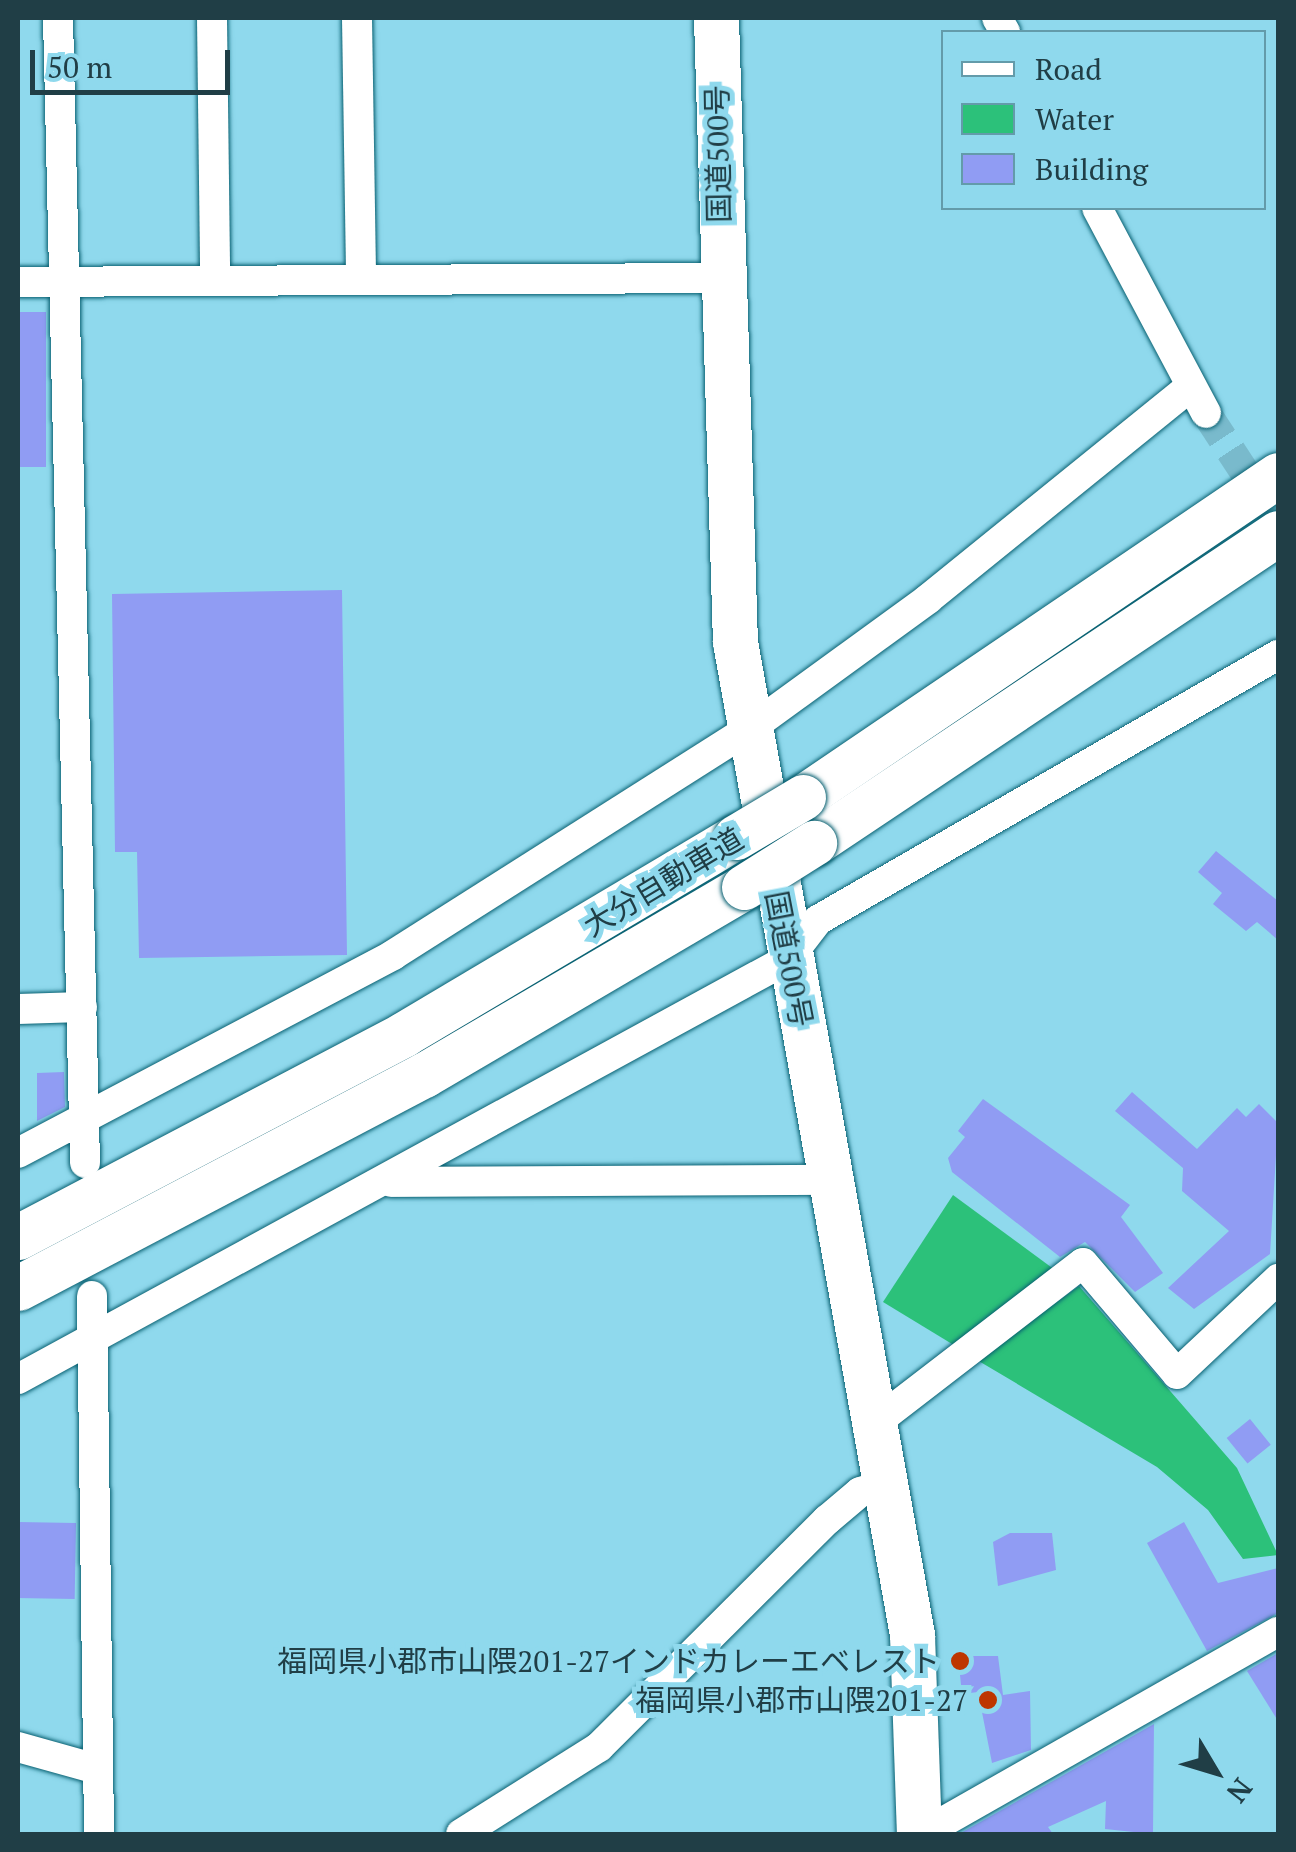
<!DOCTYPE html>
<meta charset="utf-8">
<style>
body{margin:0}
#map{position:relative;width:1296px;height:1852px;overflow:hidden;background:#8fd9ed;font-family:"PT Serif","Noto Sans JP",serif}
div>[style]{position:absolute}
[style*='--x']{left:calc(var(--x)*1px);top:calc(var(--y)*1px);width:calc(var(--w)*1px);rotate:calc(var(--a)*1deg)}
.water>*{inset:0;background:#2cc17a}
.building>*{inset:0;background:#909cf3;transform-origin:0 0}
.minor-tunnel>*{height:30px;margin-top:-15px;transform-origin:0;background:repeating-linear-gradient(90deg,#79bacc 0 30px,transparent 0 45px)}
.roads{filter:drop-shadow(0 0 2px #086071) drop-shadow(0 0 2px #086071)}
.minor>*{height:30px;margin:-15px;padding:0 15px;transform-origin:15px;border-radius:15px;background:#fff}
.highway>*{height:45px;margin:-22.5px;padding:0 22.5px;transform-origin:22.5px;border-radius:22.5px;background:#fff}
.bridges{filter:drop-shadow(0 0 2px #086071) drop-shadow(0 0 2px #086071)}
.highway-bridge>*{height:45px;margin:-22.5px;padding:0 22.5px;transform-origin:22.5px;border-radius:22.5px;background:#fff}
.dots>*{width:28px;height:28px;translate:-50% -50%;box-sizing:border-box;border:5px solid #8fd9ed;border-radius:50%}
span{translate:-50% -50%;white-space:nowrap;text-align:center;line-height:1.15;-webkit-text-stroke:10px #8fd9ed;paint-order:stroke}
.street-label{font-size:30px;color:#203e46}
.poi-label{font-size:30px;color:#203e46}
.right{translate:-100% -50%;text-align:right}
.frame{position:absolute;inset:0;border:20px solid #203e46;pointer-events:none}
.legend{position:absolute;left:941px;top:30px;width:325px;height:180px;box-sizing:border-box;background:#8fd9ed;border:2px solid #639baa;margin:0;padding:12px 18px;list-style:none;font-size:30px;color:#203e46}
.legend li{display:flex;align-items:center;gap:20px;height:50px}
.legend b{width:50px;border:2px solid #639baa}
.north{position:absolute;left:1166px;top:1722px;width:100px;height:100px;-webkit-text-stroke:8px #8fd9ed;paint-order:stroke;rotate:128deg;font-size:28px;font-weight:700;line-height:40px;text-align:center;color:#203e46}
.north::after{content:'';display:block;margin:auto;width:35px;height:45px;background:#203e46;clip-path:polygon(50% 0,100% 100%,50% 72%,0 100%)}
.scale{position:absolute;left:30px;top:50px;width:200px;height:45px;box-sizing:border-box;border:5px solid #203e46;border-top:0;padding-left:12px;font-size:30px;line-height:35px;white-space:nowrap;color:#203e46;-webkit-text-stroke:8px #8fd9ed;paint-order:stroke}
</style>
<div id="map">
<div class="water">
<div style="clip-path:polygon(953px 1195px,1055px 1270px,957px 1347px,883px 1302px)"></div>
<div style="clip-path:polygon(1079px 1286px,1237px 1468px,1278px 1555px,1243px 1559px,1208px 1510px,1157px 1467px,977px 1360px)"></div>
</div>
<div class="building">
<div style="left:18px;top:312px;width:28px;height:155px"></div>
<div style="clip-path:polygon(342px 590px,347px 955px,139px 958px,137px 852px,115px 852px,112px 594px)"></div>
<div style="clip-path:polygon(1216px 851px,1278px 901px,1278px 940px,1257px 922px,1246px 931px,1213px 904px,1222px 893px,1198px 872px)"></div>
<div style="clip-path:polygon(64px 1072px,65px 1107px,37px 1121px,37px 1073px)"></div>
<div style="clip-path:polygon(1132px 1092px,1197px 1149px,1237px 1108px,1246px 1117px,1259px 1104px,1278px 1123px,1270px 1254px,1194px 1309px,1168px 1288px,1229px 1231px,1182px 1191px,1183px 1168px,1115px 1111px)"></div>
<div style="clip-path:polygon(983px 1099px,1130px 1205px,1121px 1217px,1163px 1273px,1135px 1292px,1085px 1242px,1060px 1257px,952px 1172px,948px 1158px,965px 1137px,958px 1131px)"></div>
<div style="left:1250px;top:1419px;width:33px;height:30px;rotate:51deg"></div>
<div style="left:18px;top:1522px;width:58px;height:76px;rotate:1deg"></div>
<div style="clip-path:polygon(1184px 1522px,1218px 1583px,1278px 1568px,1278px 1613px,1207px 1651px,1147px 1543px)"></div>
<div style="clip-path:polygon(1010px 1533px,1052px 1533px,1056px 1570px,998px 1586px,993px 1542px)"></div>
<div style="clip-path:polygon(1278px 1653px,1278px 1721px,1247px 1671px)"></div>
<div style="clip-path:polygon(958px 1656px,998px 1656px,1003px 1695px,1030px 1691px,1031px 1750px,992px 1763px,978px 1692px,962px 1694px)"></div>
<div style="clip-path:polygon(1154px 1724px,1153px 1834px,1105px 1829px,1106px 1801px,1048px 1827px,1053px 1834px,959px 1834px)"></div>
</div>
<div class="minor-tunnel">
<div style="--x:1206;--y:413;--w:131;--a:56.8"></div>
</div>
<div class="roads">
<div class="minor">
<div style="--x:58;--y:18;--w:1145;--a:88.65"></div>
<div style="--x:212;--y:18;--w:260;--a:89.3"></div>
<div style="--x:357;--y:18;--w:256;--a:89.1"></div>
<div style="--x:997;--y:18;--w:16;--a:60"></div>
<div style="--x:1097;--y:208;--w:232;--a:62"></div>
<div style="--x:18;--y:282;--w:701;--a:-0.33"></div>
<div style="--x:18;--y:1009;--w:64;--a:-1.8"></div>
<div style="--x:18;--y:1153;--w:424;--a:-27.8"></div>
<div style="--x:393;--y:955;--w:420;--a:-32.4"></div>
<div style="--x:748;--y:730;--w:223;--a:-36"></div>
<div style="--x:928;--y:599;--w:338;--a:-39"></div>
<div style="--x:391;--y:1182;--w:437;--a:-0.3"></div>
<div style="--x:92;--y:1296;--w:538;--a:89.25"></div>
<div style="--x:18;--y:1379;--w:877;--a:-28.61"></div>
<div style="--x:788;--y:959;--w:49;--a:-52.4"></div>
<div style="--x:818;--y:920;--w:531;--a:-29.95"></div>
<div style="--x:875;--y:1423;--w:262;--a:-37.6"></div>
<div style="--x:1083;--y:1263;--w:145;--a:49.7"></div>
<div style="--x:1177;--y:1374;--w:139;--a:-43.2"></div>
<div style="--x:18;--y:1747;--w:82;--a:15.6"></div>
<div style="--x:461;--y:1834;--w:163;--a:-32.2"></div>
<div style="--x:599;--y:1747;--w:322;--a:-44.9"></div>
<div style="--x:827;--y:1520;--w:43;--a:-40.3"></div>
<div style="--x:860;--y:1492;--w:27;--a:-17"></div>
<div style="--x:922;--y:1834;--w:409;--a:-29.6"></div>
</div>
<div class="highway">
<div style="--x:716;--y:18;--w:624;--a:88.26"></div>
<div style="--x:735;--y:642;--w:1009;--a:79.89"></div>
<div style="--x:912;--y:1635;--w:199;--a:88"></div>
<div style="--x:803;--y:797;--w:574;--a:-34.13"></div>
<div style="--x:814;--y:843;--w:558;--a:-33.75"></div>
<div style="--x:18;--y:1237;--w:436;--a:-27.7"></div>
<div style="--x:404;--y:1034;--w:386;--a:-30.7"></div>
<div style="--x:18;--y:1288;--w:458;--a:-27.7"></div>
<div style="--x:424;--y:1075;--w:371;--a:-30.4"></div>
</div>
</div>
<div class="bridges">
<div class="highway-bridge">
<div style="--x:736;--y:837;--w:78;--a:-30.8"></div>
<div style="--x:744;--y:887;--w:83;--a:-32.2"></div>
</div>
</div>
<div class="dots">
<div style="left:960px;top:1661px;background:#be3600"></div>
<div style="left:988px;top:1700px;background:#be3600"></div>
</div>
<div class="street-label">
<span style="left:718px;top:154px;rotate:-91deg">国道500号</span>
<span style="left:663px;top:882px;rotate:-31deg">大分自動車道</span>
<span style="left:789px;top:959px;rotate:79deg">国道500号</span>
</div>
<div class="poi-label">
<span class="right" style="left:940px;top:1661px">福岡県小郡市山隈201-27インドカレーエベレスト</span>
<span class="right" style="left:968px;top:1700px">福岡県小郡市山隈201-27</span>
</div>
<div class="frame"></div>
<ul class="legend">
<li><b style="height:12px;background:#fff"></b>Road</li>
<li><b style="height:28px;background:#2cc17a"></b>Water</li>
<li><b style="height:28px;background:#909cf3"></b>Building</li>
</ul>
<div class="north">N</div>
<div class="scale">50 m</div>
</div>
